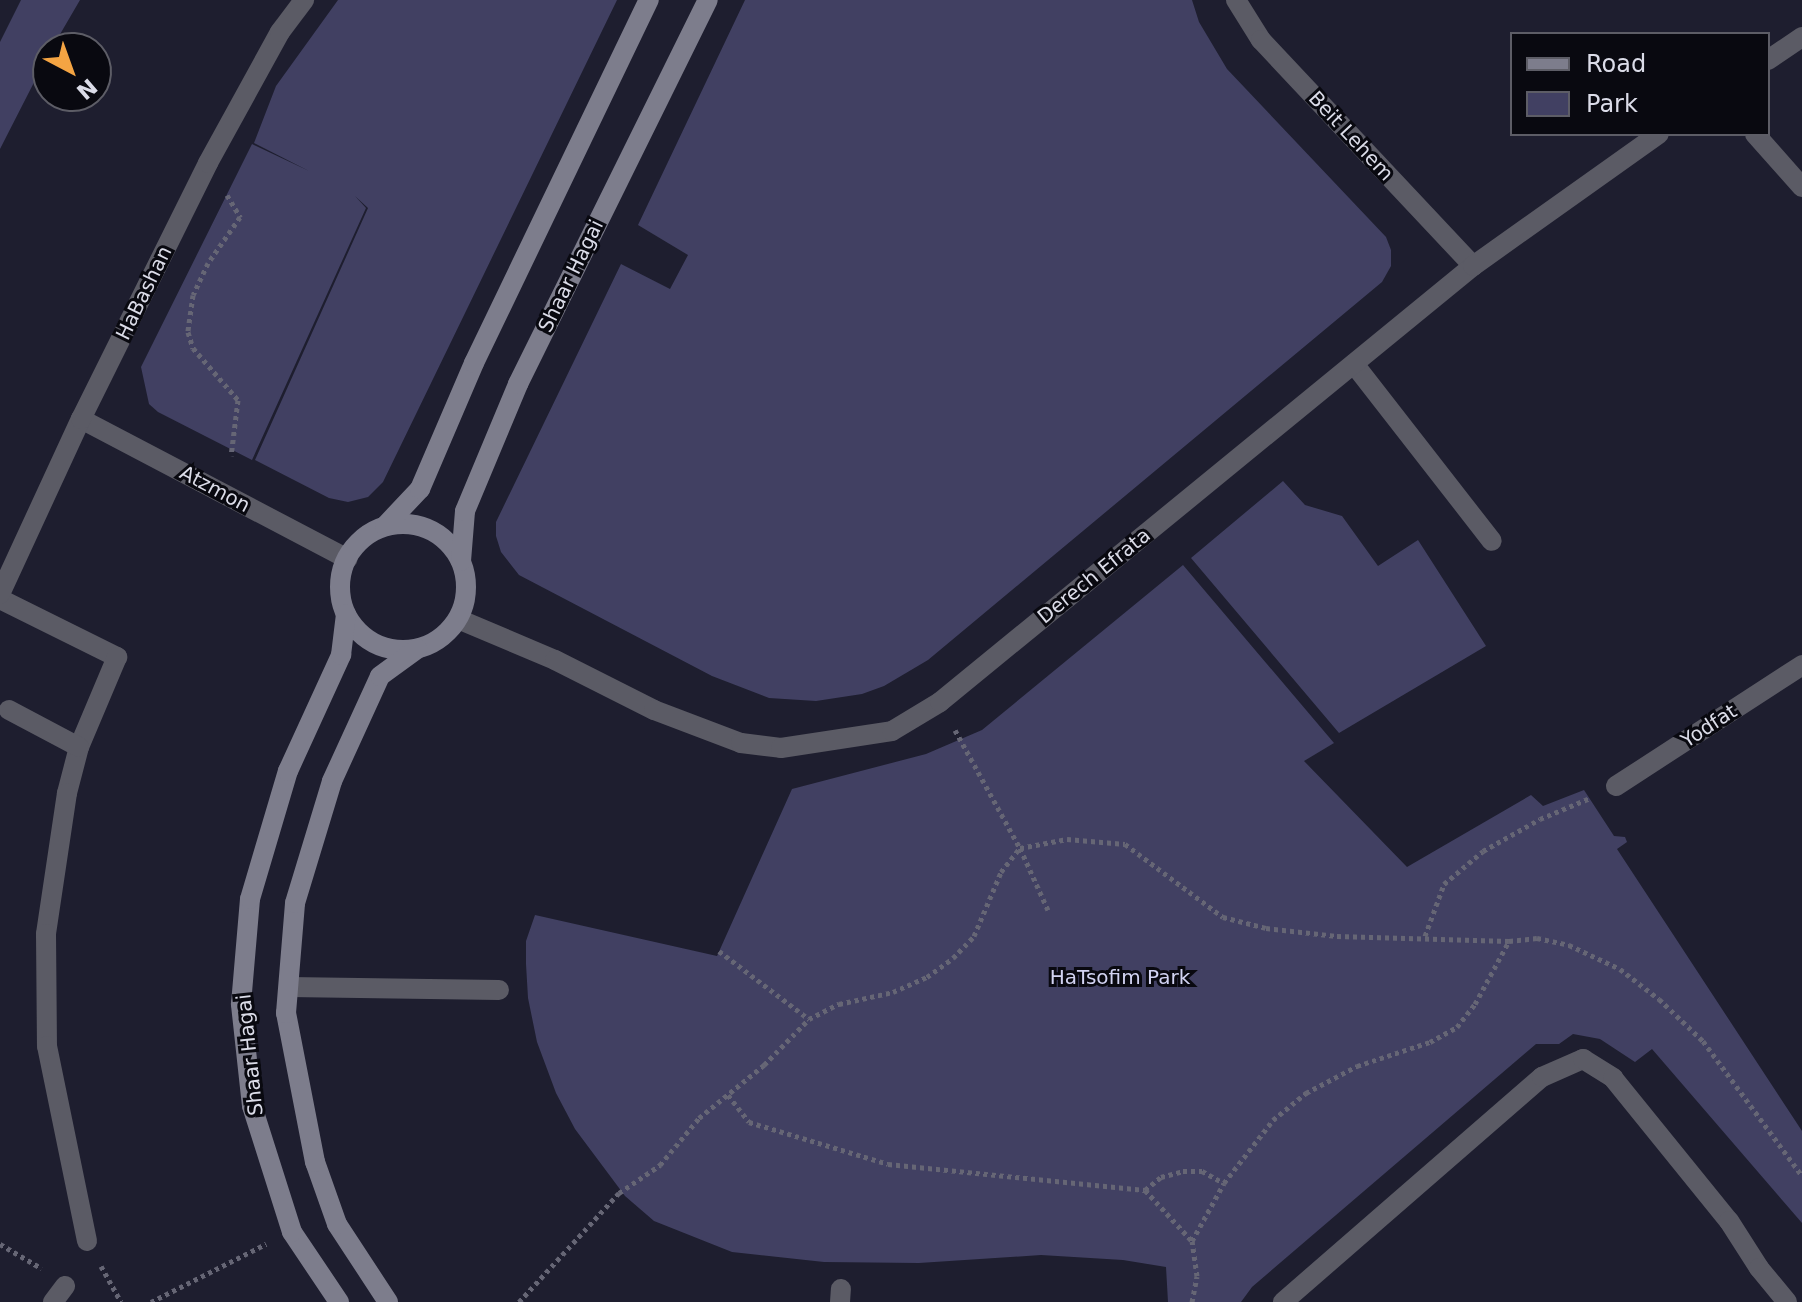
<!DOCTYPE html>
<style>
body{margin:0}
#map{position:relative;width:1802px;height:1302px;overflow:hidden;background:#1e1e2f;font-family:"DejaVu Sans",sans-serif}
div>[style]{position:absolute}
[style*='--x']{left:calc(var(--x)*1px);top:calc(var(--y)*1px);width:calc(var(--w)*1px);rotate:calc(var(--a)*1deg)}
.green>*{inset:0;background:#414062}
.path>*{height:5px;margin-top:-2.5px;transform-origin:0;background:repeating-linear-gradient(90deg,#666675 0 4px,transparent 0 8px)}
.lane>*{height:20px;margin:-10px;padding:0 10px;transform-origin:10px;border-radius:10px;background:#5b5b65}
.street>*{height:20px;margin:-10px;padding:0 10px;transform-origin:10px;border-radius:10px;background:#5b5b65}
.secondary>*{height:20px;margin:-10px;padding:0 10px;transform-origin:10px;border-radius:10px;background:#7d7d8c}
.secondary>.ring{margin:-10px;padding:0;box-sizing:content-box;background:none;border:20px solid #7d7d8c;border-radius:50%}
span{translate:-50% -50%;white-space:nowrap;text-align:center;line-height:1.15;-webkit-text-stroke:6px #090910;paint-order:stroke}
.street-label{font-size:20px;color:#dbdce8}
.park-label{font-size:20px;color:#d2d3f2}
.legend{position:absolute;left:1510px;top:32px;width:260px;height:104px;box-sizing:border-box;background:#090910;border:2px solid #5d5d66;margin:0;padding:10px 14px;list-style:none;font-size:24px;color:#dbdce8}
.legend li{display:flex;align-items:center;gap:16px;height:40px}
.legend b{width:40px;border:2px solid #5d5d66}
.north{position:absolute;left:32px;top:32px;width:80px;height:80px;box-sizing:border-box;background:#090910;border:2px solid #5d5d66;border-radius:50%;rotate:139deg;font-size:22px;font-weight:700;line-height:32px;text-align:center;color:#dbdce8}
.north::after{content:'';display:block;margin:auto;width:28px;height:36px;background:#f4a443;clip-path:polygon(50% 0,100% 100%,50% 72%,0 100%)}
</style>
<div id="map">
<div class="green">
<div style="clip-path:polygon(21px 0,80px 0,52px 48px,48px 48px,48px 55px,0 149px,0 42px)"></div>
<div style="clip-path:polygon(338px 0,617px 0,383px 482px,368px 497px,348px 502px,329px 498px,255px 460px,368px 208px,355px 196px,366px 208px,252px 460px,158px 412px,149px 404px,141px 367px,252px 144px,309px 171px,254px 143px,276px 86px)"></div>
<div style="clip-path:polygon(745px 0,1192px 0,1199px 22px,1227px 69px,1386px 237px,1391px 250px,1391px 266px,1382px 282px,928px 660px,884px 686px,862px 694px,816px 701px,769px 698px,712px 676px,519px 575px,501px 552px,496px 536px,496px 522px,621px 264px,670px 289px,688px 255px,638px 225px)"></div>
<div style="clip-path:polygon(1283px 481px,1305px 505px,1342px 516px,1378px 566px,1418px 540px,1486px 646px,1339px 733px,1191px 558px)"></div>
<div style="clip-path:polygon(1183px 565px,1334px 743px,1304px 761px,1407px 867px,1531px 795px,1543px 806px,1584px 790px,1614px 836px,1625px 837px,1627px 842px,1617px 849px,1802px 1131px,1802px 1223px,1652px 1049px,1635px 1062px,1600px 1039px,1573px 1034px,1559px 1044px,1536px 1044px,1252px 1287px,1241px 1302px,1168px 1302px,1166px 1267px,1123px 1260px,1041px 1255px,919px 1263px,824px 1262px,732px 1252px,654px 1221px,625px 1196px,575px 1129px,556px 1093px,537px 1042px,528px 998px,526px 964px,526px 941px,535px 915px,717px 956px,792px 789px,926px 754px,982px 730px)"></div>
</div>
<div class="path">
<div style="--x:227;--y:195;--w:26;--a:59"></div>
<div style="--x:240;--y:217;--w:56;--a:124.8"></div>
<div style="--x:208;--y:263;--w:35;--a:115"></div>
<div style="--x:193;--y:295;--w:37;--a:98"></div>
<div style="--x:188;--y:332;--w:17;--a:73"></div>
<div style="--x:193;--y:348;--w:69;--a:49.1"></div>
<div style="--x:238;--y:400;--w:56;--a:97.1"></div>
<div style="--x:955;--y:730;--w:135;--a:61.2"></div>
<div style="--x:1020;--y:848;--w:68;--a:65.7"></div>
<div style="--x:1425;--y:936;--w:55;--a:-69.9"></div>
<div style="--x:1444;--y:884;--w:51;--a:-40.2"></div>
<div style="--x:1483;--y:851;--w:65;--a:-29.3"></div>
<div style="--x:1540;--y:819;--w:54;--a:-22.8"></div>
<div style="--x:719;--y:951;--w:113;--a:37.1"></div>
<div style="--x:728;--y:1095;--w:34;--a:52"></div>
<div style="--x:749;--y:1122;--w:145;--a:16.8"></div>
<div style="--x:888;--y:1164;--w:258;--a:5.8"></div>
<div style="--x:1145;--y:1190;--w:21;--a:-39"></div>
<div style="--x:1161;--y:1177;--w:23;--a:-15"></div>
<div style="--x:1183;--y:1171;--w:19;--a:0"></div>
<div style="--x:1202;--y:1171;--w:25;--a:29"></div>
<div style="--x:1145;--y:1190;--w:69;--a:47.3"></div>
<div style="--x:0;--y:1244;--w:48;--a:30.3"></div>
<div style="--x:101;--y:1266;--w:41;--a:60.9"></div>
<div style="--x:151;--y:1302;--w:129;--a:-26.8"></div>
<div style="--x:519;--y:1302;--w:148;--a:-47.5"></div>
<div style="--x:619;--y:1193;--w:50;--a:-34.3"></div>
<div style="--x:660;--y:1165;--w:61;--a:-50.3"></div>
<div style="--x:699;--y:1118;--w:84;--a:-39.2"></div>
<div style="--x:764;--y:1065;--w:64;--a:-45.6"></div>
<div style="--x:809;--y:1019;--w:34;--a:-27"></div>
<div style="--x:839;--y:1004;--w:55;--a:-12.5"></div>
<div style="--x:893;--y:992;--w:37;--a:-24"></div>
<div style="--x:927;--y:977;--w:32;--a:-36"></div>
<div style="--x:953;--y:958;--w:30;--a:-46"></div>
<div style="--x:974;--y:936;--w:69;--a:-67.1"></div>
<div style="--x:1001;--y:872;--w:31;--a:-52"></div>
<div style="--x:1020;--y:848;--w:48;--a:-10.8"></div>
<div style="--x:1067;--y:839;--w:58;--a:4.9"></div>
<div style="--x:1125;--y:844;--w:122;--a:36.7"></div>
<div style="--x:1223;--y:917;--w:44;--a:14.3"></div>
<div style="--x:1266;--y:928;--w:71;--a:6.4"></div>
<div style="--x:1337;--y:936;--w:172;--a:1.7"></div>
<div style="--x:1509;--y:941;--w:28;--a:-6"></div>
<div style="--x:1537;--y:938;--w:33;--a:12"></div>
<div style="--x:1569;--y:945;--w:56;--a:25.2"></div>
<div style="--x:1620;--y:969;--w:49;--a:37.6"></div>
<div style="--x:1659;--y:999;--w:61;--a:43.7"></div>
<div style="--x:1703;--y:1041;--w:167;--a:53.7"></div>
<div style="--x:1192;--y:1302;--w:26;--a:-79"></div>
<div style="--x:1197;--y:1276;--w:35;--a:-98"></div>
<div style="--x:1192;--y:1241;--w:66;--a:-61.1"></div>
<div style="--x:1224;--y:1183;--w:80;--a:-52.1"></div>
<div style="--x:1273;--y:1120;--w:43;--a:-39.3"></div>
<div style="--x:1306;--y:1093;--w:58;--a:-27.9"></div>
<div style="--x:1357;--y:1066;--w:77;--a:-18.2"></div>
<div style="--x:1430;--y:1042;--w:31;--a:-29"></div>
<div style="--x:1457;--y:1027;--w:29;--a:-52"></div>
<div style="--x:1475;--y:1004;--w:72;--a:-61.6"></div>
</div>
<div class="lane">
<div style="--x:1354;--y:364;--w:224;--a:52.1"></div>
<div style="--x:0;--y:599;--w:131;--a:26.4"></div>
<div style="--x:117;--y:657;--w:98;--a:112.9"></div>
<div style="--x:79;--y:747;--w:48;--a:104.6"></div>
<div style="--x:67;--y:793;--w:143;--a:98.5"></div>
<div style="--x:46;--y:934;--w:112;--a:89.5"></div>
<div style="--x:47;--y:1046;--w:199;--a:78.4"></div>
<div style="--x:9;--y:710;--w:79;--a:27.9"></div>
<div style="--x:289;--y:987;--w:210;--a:0.8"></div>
<div style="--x:840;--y:1302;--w:13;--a:-86"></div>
<div style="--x:1283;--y:1302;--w:343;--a:-41"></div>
<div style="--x:1542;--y:1077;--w:45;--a:-23.7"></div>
<div style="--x:1583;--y:1059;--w:36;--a:32"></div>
<div style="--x:1613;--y:1078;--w:184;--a:51"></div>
<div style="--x:1729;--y:1221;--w:56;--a:57.4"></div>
<div style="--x:1759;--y:1268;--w:44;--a:50.5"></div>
</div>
<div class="street">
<div style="--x:1236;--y:0;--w:47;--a:58"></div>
<div style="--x:1261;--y:40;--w:310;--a:46.8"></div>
<div style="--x:1768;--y:60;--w:41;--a:-34.1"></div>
<div style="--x:1755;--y:134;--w:71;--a:48.4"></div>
<div style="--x:81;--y:419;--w:301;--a:27.7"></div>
<div style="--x:0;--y:594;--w:193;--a:-65.2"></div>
<div style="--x:81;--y:419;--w:286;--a:-63.6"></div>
<div style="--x:208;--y:163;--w:149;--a:-61.2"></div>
<div style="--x:280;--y:32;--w:40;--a:-53"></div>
<div style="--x:458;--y:619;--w:105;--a:22.9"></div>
<div style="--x:555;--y:660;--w:111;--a:26.8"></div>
<div style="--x:654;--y:710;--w:93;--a:20.8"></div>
<div style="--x:741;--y:743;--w:40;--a:7.1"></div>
<div style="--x:781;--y:748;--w:112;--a:-8.7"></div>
<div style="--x:892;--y:731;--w:56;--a:-31.1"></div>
<div style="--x:940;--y:702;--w:689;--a:-39.28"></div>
<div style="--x:1473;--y:266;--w:228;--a:-35.4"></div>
<div style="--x:1616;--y:786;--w:222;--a:-33"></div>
<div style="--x:53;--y:1302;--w:20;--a:-53"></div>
</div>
<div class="secondary">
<div class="ring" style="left:340px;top:524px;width:106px;height:106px"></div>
<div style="--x:385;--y:526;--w:51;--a:-46.6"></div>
<div style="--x:420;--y:489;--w:137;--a:-66.8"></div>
<div style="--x:474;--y:363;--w:403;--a:-64.3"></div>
<div style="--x:461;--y:561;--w:50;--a:-85.4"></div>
<div style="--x:465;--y:511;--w:138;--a:-67.3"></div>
<div style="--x:518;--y:384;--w:428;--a:-63.7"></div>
<div style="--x:339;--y:1302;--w:84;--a:-123.9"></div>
<div style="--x:292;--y:1232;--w:132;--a:-107.6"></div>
<div style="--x:252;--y:1106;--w:103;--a:-96.2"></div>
<div style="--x:241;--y:1004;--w:105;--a:-85.1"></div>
<div style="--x:250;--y:899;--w:134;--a:-73.5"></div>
<div style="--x:288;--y:771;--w:128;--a:-65.4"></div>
<div style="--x:341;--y:655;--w:41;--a:-83"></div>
<div style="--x:388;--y:1302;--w:93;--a:-123.2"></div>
<div style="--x:337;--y:1224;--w:66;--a:-109.5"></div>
<div style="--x:315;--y:1162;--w:152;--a:-101"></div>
<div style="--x:286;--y:1013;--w:110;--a:-85.3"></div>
<div style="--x:295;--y:903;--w:127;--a:-73.1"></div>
<div style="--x:332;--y:781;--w:115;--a:-65.4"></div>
<div style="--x:380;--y:676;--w:46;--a:-36.1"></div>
</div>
<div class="street-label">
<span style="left:1351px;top:136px;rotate:47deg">Beit Lehem</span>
<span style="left:571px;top:276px;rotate:-64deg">Shaar Hagai</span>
<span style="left:144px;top:293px;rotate:-64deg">HaBashan</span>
<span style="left:215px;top:489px;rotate:28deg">Atzmon</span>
<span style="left:1094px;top:576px;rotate:-39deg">Derech Efrata</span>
<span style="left:1709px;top:726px;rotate:-33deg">Yodfat</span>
<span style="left:250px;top:1055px;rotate:-96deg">Shaar Hagai</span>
</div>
<div class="park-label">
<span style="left:1120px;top:977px">HaTsofim Park</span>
</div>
<ul class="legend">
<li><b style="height:10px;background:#7d7d8c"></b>Road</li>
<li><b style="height:22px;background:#414062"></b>Park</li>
</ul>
<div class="north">N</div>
</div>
